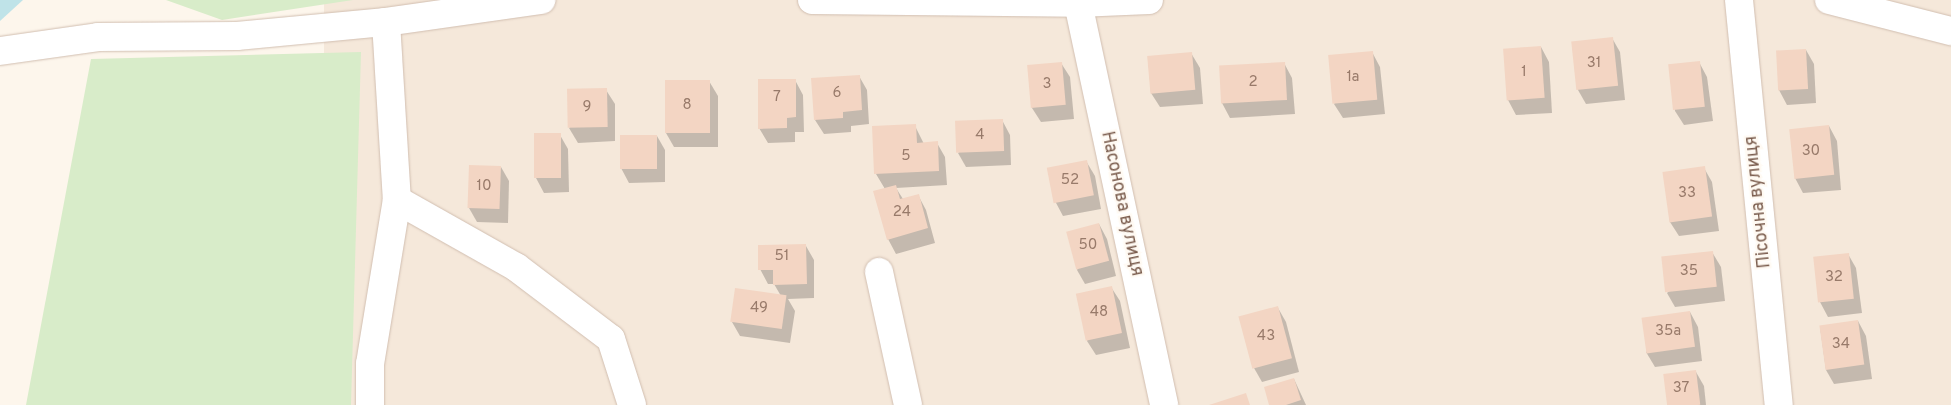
<!DOCTYPE html>
<meta charset="utf-8">
<style>
body{margin:0}
#map{position:relative;width:1951px;height:405px;overflow:hidden;background:#fdf6ec;font-family:Overpass,sans-serif}
div>[style]{position:absolute}
[style*='--x']{left:calc(var(--x)*1px);top:calc(var(--y)*1px);width:calc(var(--w)*1px);rotate:calc(var(--a)*1deg)}
.residential>*{inset:0;background:#f5e8da;transform-origin:0 0}
.green>*{inset:0;background:#d8ecc9}
.water>*{inset:0;background:#bfe3e8}
.shadow>*{inset:0;background:#0003}
.building>*{inset:0;background:#f3d5c3;transform-origin:0 0}
.roads{filter:drop-shadow(0 0 1px #d1beb0) drop-shadow(0 0 1px #d1beb0)}
.minor>*{height:28px;margin:-14px;padding:0 14px;transform-origin:14px;border-radius:14px;background:#fff}
span{translate:-50% -50%;white-space:nowrap;text-align:center;line-height:1.15;-webkit-text-stroke:4.5px #fffaf3;paint-order:stroke}
.number-label{font-size:15px;color:#987a6a}
.number-label span{-webkit-text-stroke-width:0}
.street-label{font-size:18px;color:#7a5c4d}
</style>
<div id="map">
<div class="residential">
<div style="left:324px;top:0;width:1627px;height:437px"></div>
</div>
<div class="green">
<div style="clip-path:polygon(166px 0,353px 0,222px 20px)"></div>
<div style="clip-path:polygon(361px 52px,351px 405px,26px 405px,91px 59px)"></div>
</div>
<div class="water">
<div style="clip-path:polygon(0 0,23px 0,0 21px)"></div>
</div>
<div class="shadow">
<div style="clip-path:polygon(1612px 38px,1620px 52px,1625px 100px,1586px 104px,1578px 90px,1572px 43px)"></div>
<div style="clip-path:polygon(1541px 47px,1549px 62px,1552px 113px,1516px 115px,1508px 100px)"></div>
<div style="clip-path:polygon(1806px 50px,1814px 64px,1816px 103px,1787px 105px,1779px 90px)"></div>
<div style="clip-path:polygon(1372px 52px,1380px 67px,1385px 114px,1343px 118px,1334px 104px)"></div>
<div style="clip-path:polygon(1191px 53px,1200px 68px,1203px 104px,1160px 107px,1151px 93px,1148px 57px)"></div>
<div style="clip-path:polygon(1699px 62px,1707px 77px,1713px 121px,1684px 125px,1675px 111px,1669px 66px)"></div>
<div style="clip-path:polygon(1061px 63px,1070px 77px,1074px 119px,1041px 122px,1032px 108px,1028px 66px)"></div>
<div style="clip-path:polygon(1284px 63px,1292px 78px,1295px 114px,1230px 118px,1222px 103px)"></div>
<div style="clip-path:polygon(859px 76px,867px 90px,869px 124px,851px 126px,851px 132px,824px 134px,815px 120px)"></div>
<div style="clip-path:polygon(795px 80px,803px 95px,804px 132px,795px 132px,795px 142px,768px 143px,759px 128px)"></div>
<div style="clip-path:polygon(709px 81px,718px 96px,718px 147px,674px 147px,666px 133px)"></div>
<div style="clip-path:polygon(606px 90px,615px 104px,615px 141px,578px 143px,569px 128px)"></div>
<div style="clip-path:polygon(1002px 120px,1010px 135px,1011px 165px,966px 167px,958px 153px)"></div>
<div style="clip-path:polygon(915px 126px,924px 144px,937px 143px,945px 157px,947px 185px,896px 188px,903px 199px,918px 195px,926px 210px,935px 243px,896px 254px,888px 239px,885px 189px,876px 174px)"></div>
<div style="clip-path:polygon(1829px 126px,1837px 141px,1841px 190px,1803px 193px,1795px 178px)"></div>
<div style="clip-path:polygon(560px 135px,568px 149px,569px 192px,544px 193px,536px 178px)"></div>
<div style="clip-path:polygon(657px 136px,665px 150px,665px 182px,629px 183px,621px 168px)"></div>
<div style="clip-path:polygon(1086px 161px,1095px 176px,1101px 209px,1063px 216px,1055px 201px)"></div>
<div style="clip-path:polygon(501px 167px,509px 181px,508px 223px,477px 222px,469px 208px)"></div>
<div style="clip-path:polygon(1704px 168px,1712px 182px,1719px 231px,1679px 236px,1670px 222px,1664px 173px)"></div>
<div style="clip-path:polygon(1099px 224px,1107px 239px,1116px 276px,1085px 284px,1077px 270px)"></div>
<div style="clip-path:polygon(806px 246px,814px 260px,814px 298px,788px 299px,795px 311px,790px 343px,740px 336px,732px 322px,781px 296px,774px 284px,768px 284px,760px 269px)"></div>
<div style="clip-path:polygon(1712px 252px,1721px 267px,1725px 301px,1675px 307px,1667px 293px)"></div>
<div style="clip-path:polygon(1848px 254px,1856px 268px,1862px 313px,1828px 317px,1820px 302px)"></div>
<div style="clip-path:polygon(1111px 287px,1120px 301px,1130px 348px,1096px 355px,1087px 341px)"></div>
<div style="clip-path:polygon(1278px 308px,1286px 322px,1299px 372px,1262px 382px,1254px 368px)"></div>
<div style="clip-path:polygon(1690px 312px,1698px 327px,1702px 361px,1655px 367px,1646px 352px)"></div>
<div style="clip-path:polygon(1858px 321px,1866px 336px,1872px 379px,1834px 384px,1826px 370px,1820px 327px)"></div>
<div style="clip-path:polygon(1696px 372px,1704px 386px,1706px 405px,1667px 405px)"></div>
<div style="clip-path:polygon(1294px 379px,1306px 405px,1271px 405px)"></div>
</div>
<div class="building">
<div style="left:1613px;top:37px;width:49px;height:42px;rotate:84deg"></div>
<div style="left:1541px;top:46px;width:52px;height:38px;rotate:86deg"></div>
<div style="left:1806px;top:49px;width:40px;height:30px;rotate:87deg"></div>
<div style="left:1373px;top:51px;width:49px;height:45px;rotate:85deg"></div>
<div style="left:1192px;top:52px;width:38px;height:45px;rotate:85deg"></div>
<div style="left:1700px;top:61px;width:46px;height:32px;rotate:84deg"></div>
<div style="left:1062px;top:62px;width:43px;height:35px;rotate:85deg"></div>
<div style="left:1285px;top:62px;width:38px;height:66px;rotate:87deg"></div>
<div style="clip-path:polygon(860px 75px,862px 110px,843px 112px,843px 118px,814px 120px,811px 78px)"></div>
<div style="clip-path:polygon(758px 79px,796px 79px,796px 117px,787px 118px,787px 128px,758px 129px)"></div>
<div style="left:665px;top:80px;width:45px;height:53px"></div>
<div style="left:607px;top:88px;width:39px;height:40px;rotate:89deg"></div>
<div style="left:1003px;top:119px;width:32px;height:48px;rotate:88deg"></div>
<div style="clip-path:polygon(916px 124px,917px 143px,938px 141px,939px 171px,874px 174px,872px 126px)"></div>
<div style="left:1829px;top:125px;width:50px;height:40px;rotate:84deg"></div>
<div style="left:561px;top:133px;width:45px;height:27px;rotate:90deg"></div>
<div style="left:620px;top:135px;width:37px;height:34px"></div>
<div style="left:1087px;top:160px;width:36px;height:41px;rotate:79deg"></div>
<div style="left:469px;top:165px;width:32px;height:43px;rotate:2deg"></div>
<div style="left:1705px;top:166px;width:51px;height:43px;rotate:82deg"></div>
<div style="clip-path:polygon(896px 185px,900px 199px,919px 194px,928px 228px,887px 240px,873px 191px)"></div>
<div style="left:1099px;top:223px;width:39px;height:34px;rotate:75deg"></div>
<div style="clip-path:polygon(806px 244px,807px 284px,773px 285px,773px 270px,758px 270px,758px 245px)"></div>
<div style="left:1713px;top:251px;width:36px;height:52px;rotate:84deg"></div>
<div style="left:1849px;top:253px;width:46px;height:36px;rotate:84deg"></div>
<div style="left:1112px;top:286px;width:48px;height:37px;rotate:78deg"></div>
<div style="left:735px;top:288px;width:52px;height:34px;rotate:8deg"></div>
<div style="left:1278px;top:306px;width:54px;height:41px;rotate:75deg"></div>
<div style="left:1690px;top:311px;width:36px;height:49px;rotate:82deg"></div>
<div style="left:1858px;top:320px;width:45px;height:39px;rotate:82deg"></div>
<div style="left:1696px;top:370px;width:35px;height:33px;rotate:83deg"></div>
<div style="clip-path:polygon(1294px 378px,1301px 400px,1286px 405px,1269px 405px,1264px 387px)"></div>
<div style="clip-path:polygon(1246px 393px,1250px 405px,1209px 405px)"></div>
</div>
<div class="roads">
<div class="minor">
<div style="--x:812;--y:0;--w:266;--a:0.6"></div>
<div style="--x:1078;--y:3;--w:71;--a:-2.4"></div>
<div style="--x:1739;--y:0;--w:407;--a:84.4"></div>
<div style="--x:1829;--y:0;--w:126;--a:14.3"></div>
<div style="--x:1078;--y:3;--w:411;--a:77.9"></div>
<div style="--x:386;--y:22;--w:178;--a:86.5"></div>
<div style="--x:397;--y:200;--w:137;--a:29.4"></div>
<div style="--x:516;--y:267;--w:119;--a:37.2"></div>
<div style="--x:611;--y:339;--w:69;--a:72.3"></div>
<div style="--x:0;--y:51;--w:99;--a:-8.1"></div>
<div style="--x:98;--y:37;--w:139;--a:-0.4"></div>
<div style="--x:237;--y:36;--w:150;--a:-5.4"></div>
<div style="--x:386;--y:22;--w:157;--a:-8.1"></div>
<div style="--x:879;--y:272;--w:136;--a:77.7"></div>
<div style="--x:370;--y:405;--w:41;--a:-90"></div>
<div style="--x:370;--y:364;--w:166;--a:-80.7"></div>
</div>
</div>
<div class="number-label">
<span style="left:1594px;top:64px">31</span>
<span style="left:1524px;top:73px">1</span>
<span style="left:1353px;top:78px">1а</span>
<span style="left:1253px;top:83px">2</span>
<span style="left:1047px;top:85px">3</span>
<span style="left:837px;top:94px">6</span>
<span style="left:777px;top:98px">7</span>
<span style="left:687px;top:106px">8</span>
<span style="left:587px;top:108px">9</span>
<span style="left:980px;top:136px">4</span>
<span style="left:1811px;top:152px">30</span>
<span style="left:906px;top:157px">5</span>
<span style="left:1070px;top:181px">52</span>
<span style="left:484px;top:187px">10</span>
<span style="left:1687px;top:194px">33</span>
<span style="left:902px;top:213px">24</span>
<span style="left:1088px;top:246px">50</span>
<span style="left:782px;top:257px">51</span>
<span style="left:1689px;top:272px">35</span>
<span style="left:1834px;top:278px">32</span>
<span style="left:759px;top:309px">49</span>
<span style="left:1099px;top:313px">48</span>
<span style="left:1668px;top:332px">35а</span>
<span style="left:1266px;top:337px">43</span>
<span style="left:1841px;top:345px">34</span>
<span style="left:1681px;top:389px">37</span>
</div>
<div class="street-label">
<span style="left:1759px;top:202px;rotate:-96deg">Пісочна вулиця</span>
<span style="left:1121px;top:204px;rotate:78deg">Насонова вулиця</span>
</div>
</div>
